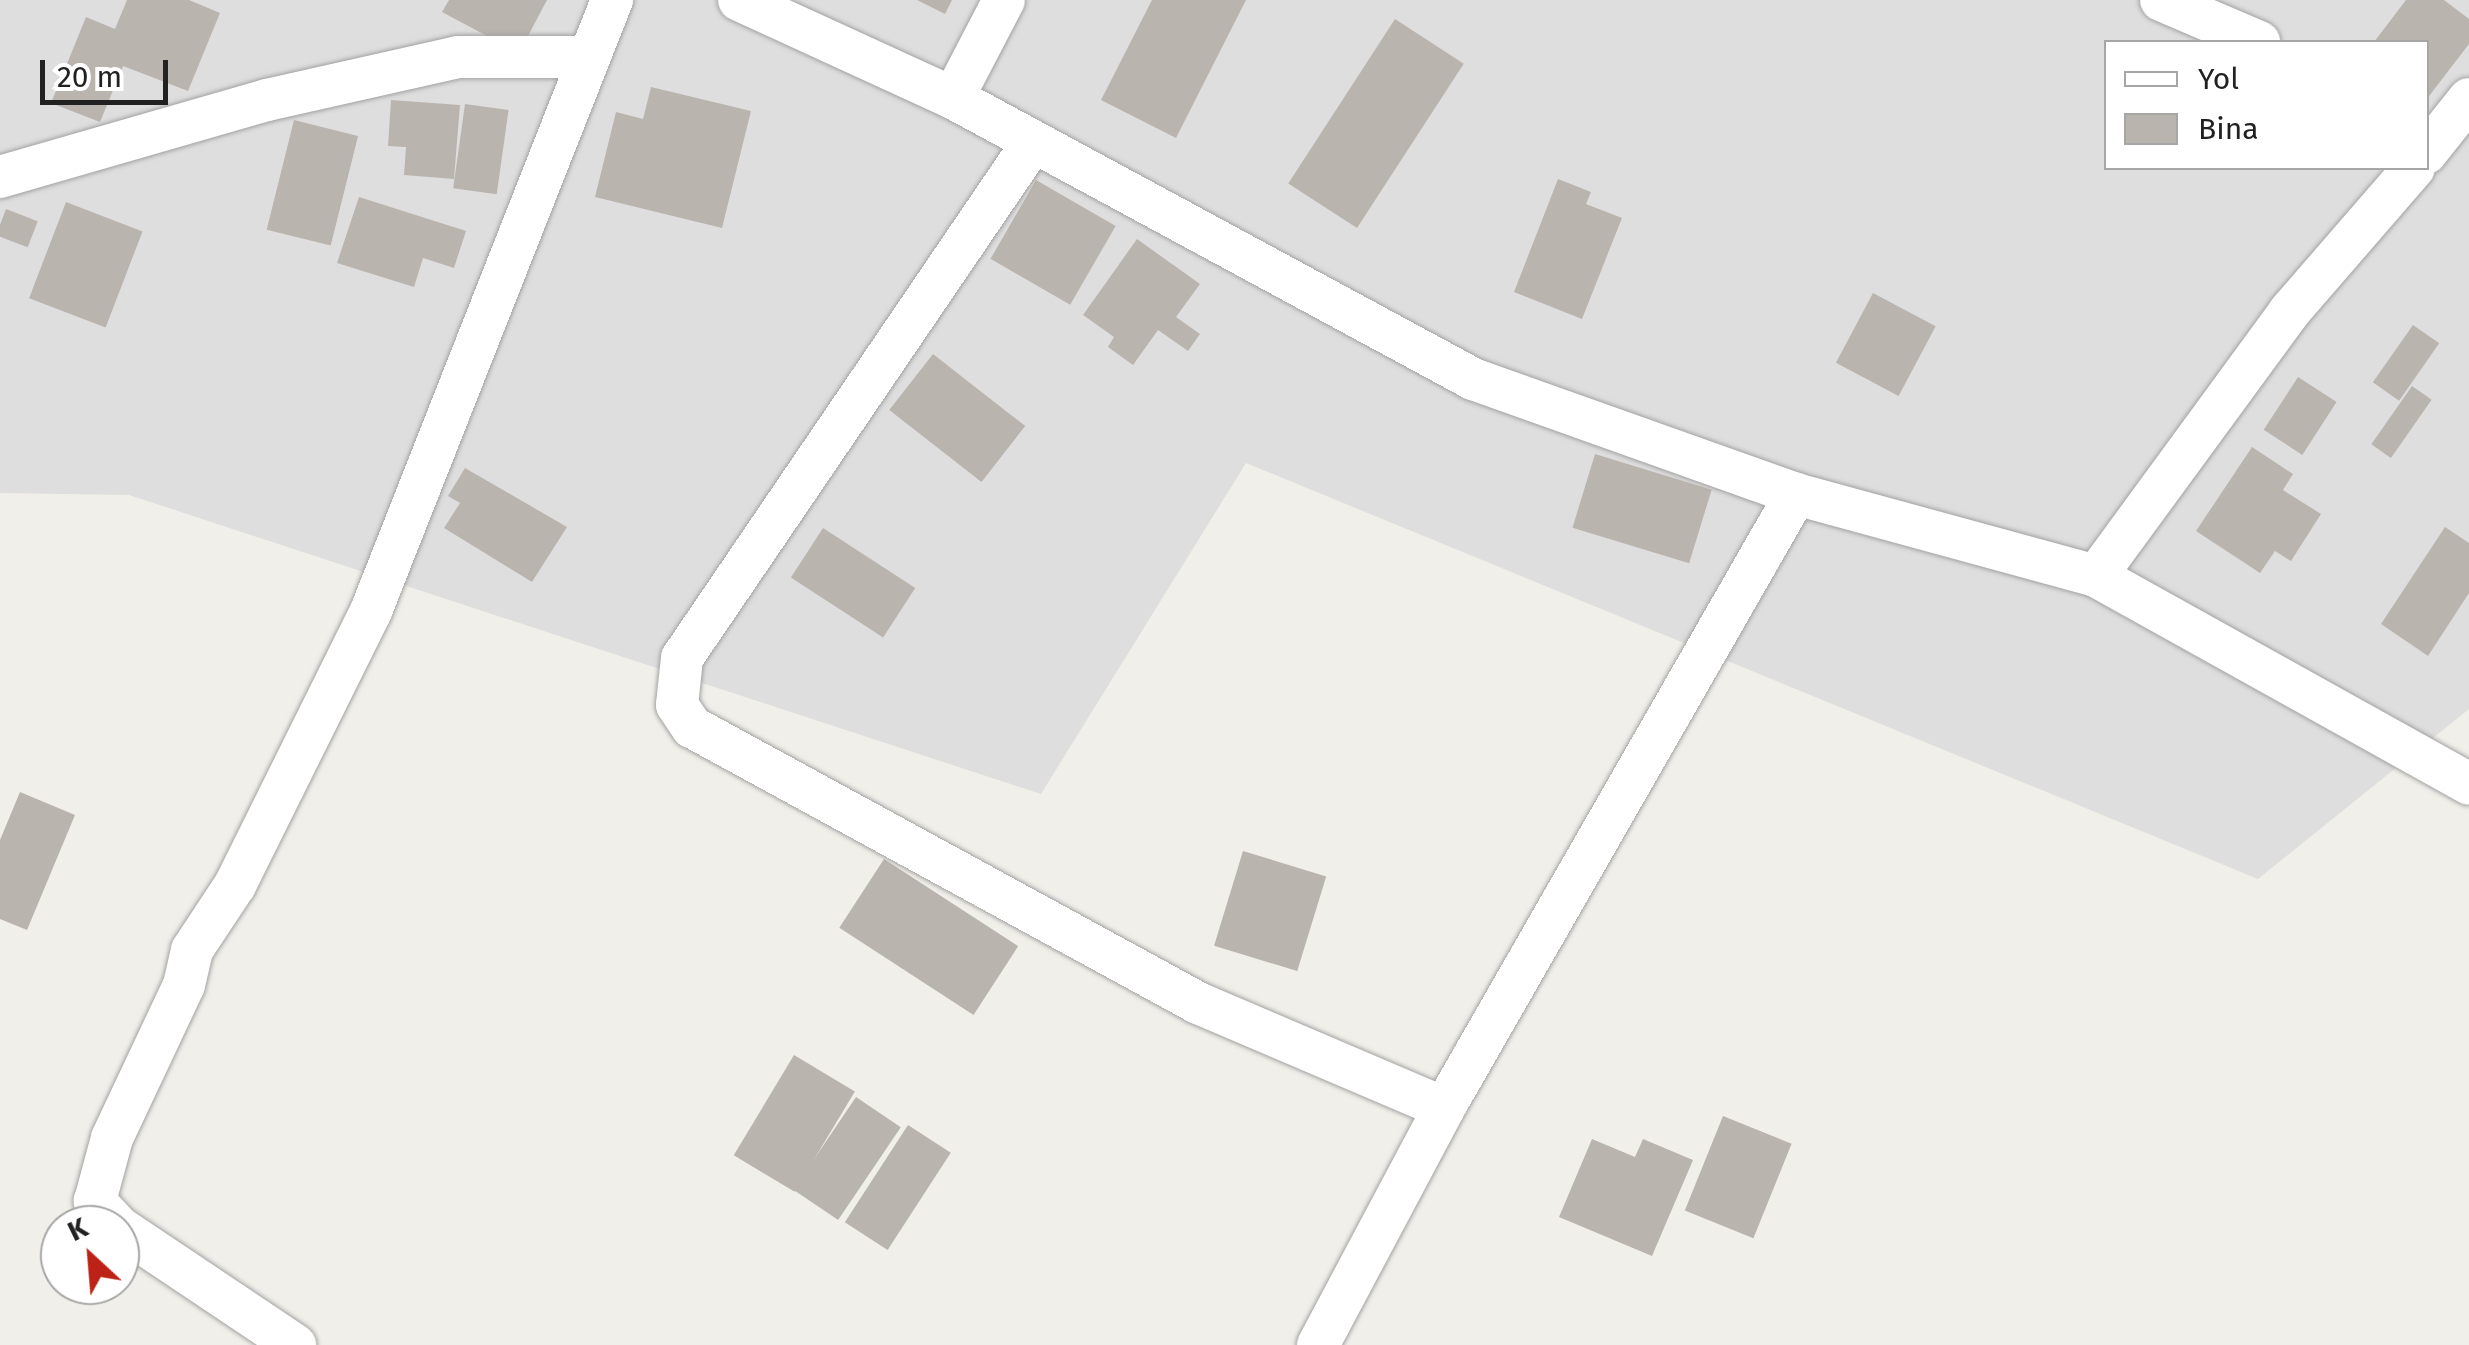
<!DOCTYPE html>
<style>
body{margin:0}
#map{position:relative;width:2469px;height:1345px;overflow:hidden;background:#f1efe9;font-family:"Fira Sans",sans-serif}
div>[style]{position:absolute}
[style*='--x']{left:calc(var(--x)*1px);top:calc(var(--y)*1px);width:calc(var(--w)*1px);rotate:calc(var(--a)*1deg)}
.residential>*{inset:0;background:#dfdede}
.building>*{inset:0;background:#bab4af;transform-origin:0 0}
.roads{filter:drop-shadow(0 0 2px #a2a2a2) drop-shadow(0 0 2px #a2a2a2)}
.minor>*{height:42px;margin:-21px;padding:0 21px;transform-origin:21px;border-radius:21px;background:#fff}
span{translate:-50% -50%;white-space:nowrap;text-align:center;line-height:1.15;-webkit-text-stroke:8px #fff;paint-order:stroke}
.legend{position:absolute;left:2104px;top:40px;width:325px;height:130px;box-sizing:border-box;background:#fff;border:2px solid #a6a6a6;margin:0;padding:12px 18px;list-style:none;font-size:30px;color:#212121}
.legend li{display:flex;align-items:center;gap:20px;height:50px}
.legend b{width:50px;border:2px solid #a6a6a6}
.north{position:absolute;left:40px;top:1205px;width:100px;height:100px;box-sizing:border-box;background:#fff;border:2px solid #a6a6a6;border-radius:50%;rotate:334deg;font-size:28px;font-weight:700;line-height:40px;text-align:center;color:#212121}
.north::after{content:'';display:block;margin:auto;width:35px;height:45px;background:#bd2216;clip-path:polygon(50% 0,100% 100%,50% 72%,0 100%)}
.scale{position:absolute;left:40px;top:60px;width:128px;height:45px;box-sizing:border-box;border:5px solid #212121;border-top:0;padding-left:12px;font-size:30px;line-height:35px;white-space:nowrap;color:#212121;-webkit-text-stroke:8px #fff;paint-order:stroke}
</style>
<div id="map">
<div class="residential">
<div style="clip-path:polygon(evenodd,0 0,2469px 0,2469px 709px,2258px 879px,1246px 463px,1041px 794px,129px 495px,0 493px,0 0,2106px 42px,2426px 42px,2426px 168px,2106px 168px,2106px 42px)"></div>
</div>
<div class="building">
<div style="clip-path:polygon(127px 0,189px 0,220px 13px,188px 91px,123px 66px,100px 122px,51px 103px,86px 17px,115px 29px)"></div>
<div style="clip-path:polygon(449px 0,547px 0,519px 53px,442px 12px)"></div>
<div style="clip-path:polygon(917px 0,952px 0,945px 14px)"></div>
<div style="clip-path:polygon(1152px 0,1246px 0,1176px 138px,1101px 100px)"></div>
<div style="clip-path:polygon(2406px 0,2444px 0,2469px 19px,2469px 44px,2426px 100px,2426px 42px,2374px 42px)"></div>
<div style="left:1395px;top:19px;width:82px;height:196px;rotate:33deg"></div>
<div style="clip-path:polygon(651px 87px,751px 111px,722px 228px,595px 197px,616px 112px,643px 119px)"></div>
<div style="clip-path:polygon(391px 100px,460px 105px,454px 179px,404px 175px,406px 147px,388px 146px)"></div>
<div style="left:465px;top:104px;width:44px;height:85px;rotate:8deg"></div>
<div style="left:294px;top:120px;width:66px;height:113px;rotate:14deg"></div>
<div style="clip-path:polygon(1558px 179px,1591px 192px,1586px 204px,1622px 218px,1582px 319px,1514px 292px)"></div>
<div style="left:1036px;top:180px;width:92px;height:91px;rotate:30deg"></div>
<div style="clip-path:polygon(359px 197px,466px 231px,454px 268px,423px 258px,414px 287px,337px 263px)"></div>
<div style="left:66px;top:202px;width:82px;height:103px;rotate:21deg"></div>
<div style="left:6px;top:209px;width:34px;height:28px;rotate:21deg"></div>
<div style="clip-path:polygon(1137px 239px,1200px 284px,1176px 317px,1200px 334px,1188px 351px,1158px 330px,1133px 365px,1108px 347px,1114px 337px,1083px 315px)"></div>
<div style="left:1873px;top:293px;width:71px;height:79px;rotate:28deg"></div>
<div style="left:2413px;top:325px;width:32px;height:70px;rotate:35deg"></div>
<div style="left:933px;top:354px;width:117px;height:71px;rotate:38deg"></div>
<div style="left:2298px;top:377px;width:46px;height:63px;rotate:33deg"></div>
<div style="left:2412px;top:386px;width:24px;height:71px;rotate:35deg"></div>
<div style="clip-path:polygon(2252px 447px,2293px 474px,2283px 490px,2321px 514px,2291px 561px,2275px 551px,2260px 573px,2196px 531px)"></div>
<div style="left:1595px;top:454px;width:122px;height:77px;rotate:17deg"></div>
<div style="clip-path:polygon(465px 468px,567px 527px,532px 582px,444px 528px,460px 503px,448px 496px)"></div>
<div style="clip-path:polygon(2445px 527px,2469px 543px,2469px 593px,2428px 656px,2381px 624px)"></div>
<div style="left:823px;top:528px;width:110px;height:59px;rotate:33deg"></div>
<div style="clip-path:polygon(20px 792px,75px 815px,27px 930px,0 919px,0 840px)"></div>
<div style="left:1243px;top:851px;width:87px;height:99px;rotate:17deg"></div>
<div style="left:884px;top:859px;width:160px;height:82px;rotate:33deg"></div>
<div style="left:794px;top:1055px;width:71px;height:117px;rotate:31deg"></div>
<div style="left:856px;top:1097px;width:54px;height:112px;rotate:34deg"></div>
<div style="left:1723px;top:1116px;width:74px;height:102px;rotate:22deg"></div>
<div style="left:908px;top:1125px;width:51px;height:116px;rotate:33deg"></div>
<div style="clip-path:polygon(1592px 1139px,1635px 1157px,1643px 1139px,1693px 1160px,1652px 1256px,1559px 1217px)"></div>
</div>
<div class="roads">
<div class="minor">
<div style="--x:739;--y:0;--w:235;--a:24.6"></div>
<div style="--x:953;--y:98;--w:591;--a:28.39"></div>
<div style="--x:1473;--y:379;--w:343;--a:19.6"></div>
<div style="--x:1796;--y:494;--w:311;--a:15.3"></div>
<div style="--x:2096;--y:576;--w:427;--a:29.1"></div>
<div style="--x:2161;--y:0;--w:107;--a:23.2"></div>
<div style="--x:953;--y:98;--w:110;--a:-62.5"></div>
<div style="--x:1031;--y:145;--w:620;--a:124.23"></div>
<div style="--x:682;--y:658;--w:47;--a:96.1"></div>
<div style="--x:677;--y:705;--w:27;--a:56"></div>
<div style="--x:692;--y:727;--w:576;--a:28.61"></div>
<div style="--x:1198;--y:1003;--w:267;--a:23.1"></div>
<div style="--x:1444;--y:1108;--w:708;--a:-60.17"></div>
<div style="--x:2426;--y:153;--w:69;--a:-51.5"></div>
<div style="--x:0;--y:177;--w:278;--a:-16.1"></div>
<div style="--x:267;--y:100;--w:196;--a:-12.7"></div>
<div style="--x:458;--y:57;--w:129;--a:0"></div>
<div style="--x:2096;--y:576;--w:328;--a:-53.8"></div>
<div style="--x:2290;--y:311;--w:189;--a:-49.1"></div>
<div style="--x:117;--y:1225;--w:33;--a:-133"></div>
<div style="--x:95;--y:1201;--w:65;--a:-74.9"></div>
<div style="--x:112;--y:1138;--w:169;--a:-64.8"></div>
<div style="--x:184;--y:985;--w:36;--a:-77"></div>
<div style="--x:192;--y:950;--w:78;--a:-56.5"></div>
<div style="--x:235;--y:885;--w:306;--a:-63.6"></div>
<div style="--x:371;--y:611;--w:657;--a:-68.47"></div>
<div style="--x:120;--y:1228;--w:211;--a:33.8"></div>
<div style="--x:1318;--y:1345;--w:268;--a:-62"></div>
</div>
</div>
<ul class="legend">
<li><b style="height:12px;background:#fff"></b>Yol</li>
<li><b style="height:28px;background:#bab4af"></b>Bina</li>
</ul>
<div class="north">K</div>
<div class="scale">20 m</div>
</div>
